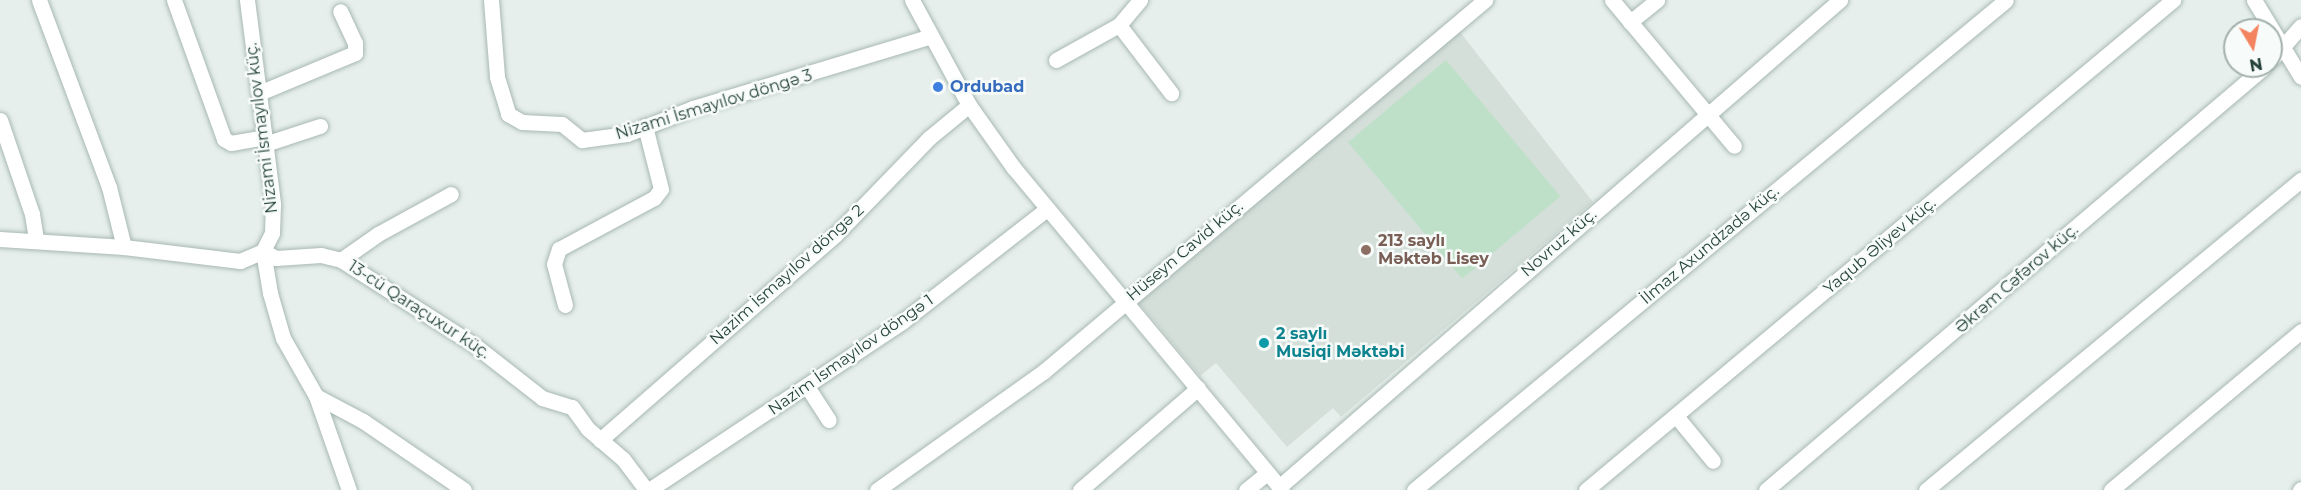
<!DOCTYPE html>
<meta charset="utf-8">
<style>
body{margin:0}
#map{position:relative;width:2301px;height:490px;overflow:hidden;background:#e6efeb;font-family:Montserrat,sans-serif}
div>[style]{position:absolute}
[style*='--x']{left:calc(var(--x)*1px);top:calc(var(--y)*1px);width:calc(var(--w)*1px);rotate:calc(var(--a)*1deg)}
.built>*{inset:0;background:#d4dfda}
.green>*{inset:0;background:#bfe0c8;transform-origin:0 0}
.roads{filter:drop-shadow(0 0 2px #a8b8b2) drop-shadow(0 0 2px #a8b8b2)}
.minor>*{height:15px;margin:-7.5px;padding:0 7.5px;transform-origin:7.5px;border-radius:7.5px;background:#fff}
.dots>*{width:16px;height:16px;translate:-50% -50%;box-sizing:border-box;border:3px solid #f7fbf9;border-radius:50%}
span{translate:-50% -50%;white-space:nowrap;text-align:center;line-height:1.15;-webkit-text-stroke:5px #f7fbf9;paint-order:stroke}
.shop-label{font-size:16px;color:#366cbe;font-weight:700}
.left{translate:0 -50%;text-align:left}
.street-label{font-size:16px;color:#24423a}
.education-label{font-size:16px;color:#785e54;font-weight:700}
.culture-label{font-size:16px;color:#0d838f;font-weight:700}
.north{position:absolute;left:2223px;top:18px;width:60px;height:60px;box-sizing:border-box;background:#f7fbf9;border:2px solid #a3b1ad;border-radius:50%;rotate:170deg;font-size:16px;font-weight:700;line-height:24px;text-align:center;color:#24423a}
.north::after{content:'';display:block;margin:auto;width:21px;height:27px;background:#f4845f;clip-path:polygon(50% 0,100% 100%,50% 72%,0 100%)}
</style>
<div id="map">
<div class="built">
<div style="clip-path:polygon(1460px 32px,1593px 202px,1341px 417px,1333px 408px,1287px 447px,1216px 363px,1200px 376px,1136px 299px)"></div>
</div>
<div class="green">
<div style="left:1446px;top:60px;width:178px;height:128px;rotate:50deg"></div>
</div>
<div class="roads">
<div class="minor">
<div style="--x:39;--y:0;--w:200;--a:69.5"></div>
<div style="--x:109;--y:187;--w:62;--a:76"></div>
<div style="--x:174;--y:0;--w:148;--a:70.2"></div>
<div style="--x:224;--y:139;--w:8;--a:30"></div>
<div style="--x:231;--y:143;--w:34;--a:-10"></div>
<div style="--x:247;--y:0;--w:206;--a:82.7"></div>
<div style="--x:273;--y:204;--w:29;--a:92"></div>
<div style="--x:272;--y:233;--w:20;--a:117"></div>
<div style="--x:263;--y:251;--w:43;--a:80.5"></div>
<div style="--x:270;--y:293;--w:47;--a:73.9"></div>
<div style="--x:283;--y:338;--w:67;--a:60.4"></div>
<div style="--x:316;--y:396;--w:100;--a:70.7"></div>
<div style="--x:491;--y:0;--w:77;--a:85.5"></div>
<div style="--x:497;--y:77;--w:39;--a:73"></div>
<div style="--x:508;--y:114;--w:16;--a:30"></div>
<div style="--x:522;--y:122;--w:40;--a:2.9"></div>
<div style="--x:562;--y:124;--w:26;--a:39"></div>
<div style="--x:582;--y:140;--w:45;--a:-7.6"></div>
<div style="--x:627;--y:134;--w:71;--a:-21.5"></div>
<div style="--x:693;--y:108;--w:249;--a:-16.8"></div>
<div style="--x:912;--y:0;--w:119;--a:61.5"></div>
<div style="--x:969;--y:105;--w:76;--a:54.6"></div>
<div style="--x:1013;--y:167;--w:420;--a:50.2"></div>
<div style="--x:1612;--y:0;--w:190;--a:50.1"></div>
<div style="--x:2254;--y:0;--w:90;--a:58.6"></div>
<div style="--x:1630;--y:22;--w:35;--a:-39"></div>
<div style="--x:1119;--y:25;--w:86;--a:52.6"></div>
<div style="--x:1056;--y:60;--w:72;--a:-29.1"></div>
<div style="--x:1119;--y:25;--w:33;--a:-50"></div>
<div style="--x:2271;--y:60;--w:45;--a:-48.6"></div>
<div style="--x:259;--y:93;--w:104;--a:-22.6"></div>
<div style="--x:355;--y:53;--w:10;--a:-90"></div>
<div style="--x:355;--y:43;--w:35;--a:-115"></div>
<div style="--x:0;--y:120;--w:99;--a:71.2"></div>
<div style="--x:32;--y:214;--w:26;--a:81"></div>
<div style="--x:265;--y:144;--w:58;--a:-18.1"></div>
<div style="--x:0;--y:239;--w:124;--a:3.7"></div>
<div style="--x:124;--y:247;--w:117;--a:6.9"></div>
<div style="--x:240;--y:261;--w:25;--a:-23"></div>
<div style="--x:263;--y:251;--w:15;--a:28"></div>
<div style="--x:276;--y:258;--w:45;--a:-3.8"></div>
<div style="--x:321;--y:255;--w:21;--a:14"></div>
<div style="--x:341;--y:260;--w:156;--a:32.5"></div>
<div style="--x:473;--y:344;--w:88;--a:38"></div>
<div style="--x:542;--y:398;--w:31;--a:17"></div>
<div style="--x:572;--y:407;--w:27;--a:54"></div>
<div style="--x:588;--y:429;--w:46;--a:40.6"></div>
<div style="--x:623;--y:459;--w:39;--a:53"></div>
<div style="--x:341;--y:260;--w:45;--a:-35.1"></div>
<div style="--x:378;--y:234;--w:83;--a:-28.7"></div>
<div style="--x:565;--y:305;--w:42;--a:-105"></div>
<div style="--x:554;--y:264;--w:16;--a:-72"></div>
<div style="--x:559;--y:249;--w:108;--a:-28.2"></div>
<div style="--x:654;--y:198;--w:11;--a:-52"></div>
<div style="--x:661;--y:189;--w:65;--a:-104.3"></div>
<div style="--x:808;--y:388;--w:38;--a:57"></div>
<div style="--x:316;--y:396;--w:53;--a:28"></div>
<div style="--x:363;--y:421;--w:122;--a:34.3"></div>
<div style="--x:1676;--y:416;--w:58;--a:50.6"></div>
<div style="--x:600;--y:440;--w:313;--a:-41.1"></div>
<div style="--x:836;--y:234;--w:134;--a:-45.9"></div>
<div style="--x:929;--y:138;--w:52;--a:-39.5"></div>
<div style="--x:1279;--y:487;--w:743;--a:-40.96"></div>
<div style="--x:649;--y:490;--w:305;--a:-33.6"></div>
<div style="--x:903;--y:321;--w:182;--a:-37.9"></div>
<div style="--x:877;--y:490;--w:204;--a:-35.4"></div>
<div style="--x:1043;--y:372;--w:578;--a:-40.08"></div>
<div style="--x:1080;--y:490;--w:156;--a:-40.8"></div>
<div style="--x:1246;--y:490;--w:27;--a:-39"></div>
<div style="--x:1414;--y:490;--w:768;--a:-39.61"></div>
<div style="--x:1586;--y:490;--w:765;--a:-39.85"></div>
<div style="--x:1766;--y:490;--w:655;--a:-40.35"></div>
<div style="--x:1926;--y:490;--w:487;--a:-39.6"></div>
<div style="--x:2111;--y:490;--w:248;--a:-39.9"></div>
<div style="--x:2300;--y:490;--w:1;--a:-45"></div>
</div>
</div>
<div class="dots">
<div style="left:938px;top:87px;background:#3f7fe0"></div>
<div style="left:1366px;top:250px;background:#8d6e63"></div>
<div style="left:1264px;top:343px;background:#0f9aa8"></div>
</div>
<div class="shop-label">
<span class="left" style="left:950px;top:87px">Ordubad</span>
</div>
<div class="street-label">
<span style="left:714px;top:105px;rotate:-17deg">Nizami İsmayılov döngə 3</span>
<span style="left:262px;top:128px;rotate:-97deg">Nizami İsmayılov küç.</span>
<span style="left:1559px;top:243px;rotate:-41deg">Novruz küç.</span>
<span style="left:1710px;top:245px;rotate:-40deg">İlmaz Axundzadə küç.</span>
<span style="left:1880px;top:246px;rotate:-40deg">Yaqub Əliyev küç.</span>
<span style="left:1185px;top:251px;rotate:-40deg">Hüseyn Cavid küç.</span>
<span style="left:787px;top:275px;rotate:-42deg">Nazim İsmayılov döngə 2</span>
<span style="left:2017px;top:279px;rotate:-41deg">Əkrəm Cəfərov küç.</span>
<span style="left:419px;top:310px;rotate:33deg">13-cü Qaraçuxur küç.</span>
<span style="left:851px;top:355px;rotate:-35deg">Nazim İsmayılov döngə 1</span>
</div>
<div class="education-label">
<span class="left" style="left:1378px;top:250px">213 saylı<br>Məktəb Lisey</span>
</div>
<div class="culture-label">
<span class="left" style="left:1276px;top:343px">2 saylı<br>Musiqi Məktəbi</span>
</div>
<div class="north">N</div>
</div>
